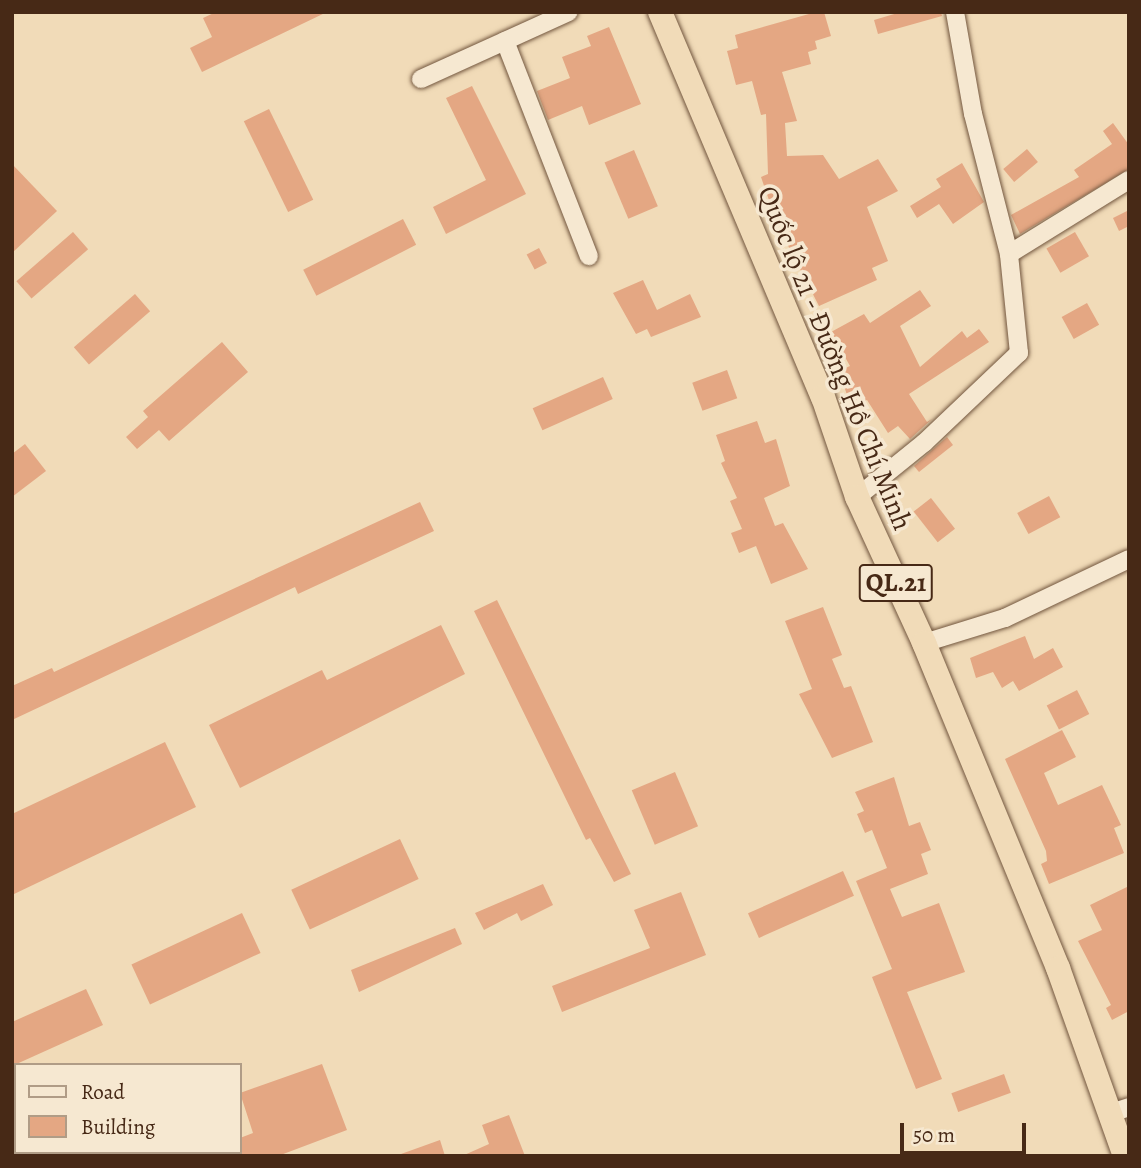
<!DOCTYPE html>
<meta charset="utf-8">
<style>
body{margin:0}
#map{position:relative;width:1141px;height:1168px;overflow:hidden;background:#f1dbb8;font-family:Alegreya,serif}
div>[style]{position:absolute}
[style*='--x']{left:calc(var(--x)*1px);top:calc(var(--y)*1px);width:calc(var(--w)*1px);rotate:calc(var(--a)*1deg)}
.building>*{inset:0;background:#e4a783;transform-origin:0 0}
.roads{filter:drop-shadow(0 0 2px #72563e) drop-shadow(0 0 2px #72563e)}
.minor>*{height:18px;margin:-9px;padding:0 9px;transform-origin:9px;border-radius:9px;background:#f6e8d1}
.highway>*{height:24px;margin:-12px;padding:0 12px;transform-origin:12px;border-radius:12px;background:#f1dbb8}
span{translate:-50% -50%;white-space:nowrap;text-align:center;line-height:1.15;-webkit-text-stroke:7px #f6e8d1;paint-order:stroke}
.shield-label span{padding:2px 5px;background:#f6e8d1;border:2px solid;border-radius:5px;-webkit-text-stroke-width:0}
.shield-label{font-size:26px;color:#472916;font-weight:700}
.street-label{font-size:28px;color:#472916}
.frame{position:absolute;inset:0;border:14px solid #472916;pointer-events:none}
.legend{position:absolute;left:14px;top:1063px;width:228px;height:91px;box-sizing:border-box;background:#f6e8d1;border:2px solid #b09c86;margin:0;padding:9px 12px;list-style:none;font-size:21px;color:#472916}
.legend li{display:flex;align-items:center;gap:14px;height:35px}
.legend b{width:35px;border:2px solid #b09c86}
.scale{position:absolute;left:900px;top:1123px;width:126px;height:32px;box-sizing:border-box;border:4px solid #472916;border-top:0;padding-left:9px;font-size:21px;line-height:24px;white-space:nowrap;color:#472916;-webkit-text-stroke:5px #f6e8d1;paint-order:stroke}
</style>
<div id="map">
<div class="building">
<div style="clip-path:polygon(216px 12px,327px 12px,202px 72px,190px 48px,212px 37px,203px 18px)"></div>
<div style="clip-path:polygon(816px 12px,824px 12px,831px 36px,815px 41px,817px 49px,808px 52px,811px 64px,782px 72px,797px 121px,785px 123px,787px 156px,823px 155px,839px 179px,878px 159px,898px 191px,867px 207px,888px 261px,872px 268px,877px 280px,819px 306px,778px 226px,761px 177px,768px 174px,766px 114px,761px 115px,752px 81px,736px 85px,727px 51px,738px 48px,735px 35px)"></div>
<div style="clip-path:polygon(901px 12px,941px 12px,942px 16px,878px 34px,874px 20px)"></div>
<div style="clip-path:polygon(609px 27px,641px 104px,589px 125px,582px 106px,548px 120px,537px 91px,570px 78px,562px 57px,591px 46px,587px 36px)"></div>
<div style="clip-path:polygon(472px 86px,526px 194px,446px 234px,433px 207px,486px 180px,446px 98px)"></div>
<div style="left:269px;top:109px;width:101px;height:28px;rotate:64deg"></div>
<div style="clip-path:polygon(1113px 123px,1129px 145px,1129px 169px,1020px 234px,1011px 215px,1079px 177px,1074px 170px,1112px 144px,1103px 131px)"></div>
<div style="left:1027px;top:149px;width:17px;height:31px;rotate:50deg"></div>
<div style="left:634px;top:150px;width:61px;height:32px;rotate:67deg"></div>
<div style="clip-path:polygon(962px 163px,984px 202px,953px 224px,939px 204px,917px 218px,910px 206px,941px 187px,936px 179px)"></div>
<div style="clip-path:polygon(12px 164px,57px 211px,12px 253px)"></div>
<div style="clip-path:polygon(1129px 210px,1129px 226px,1119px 231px,1113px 218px)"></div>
<div style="left:403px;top:219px;width:29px;height:112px;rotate:63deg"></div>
<div style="left:73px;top:232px;width:23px;height:75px;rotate:49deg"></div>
<div style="left:1075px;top:232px;width:28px;height:33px;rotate:60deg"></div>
<div style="left:539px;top:248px;width:17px;height:14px;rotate:62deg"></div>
<div style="clip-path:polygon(643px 280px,657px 310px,690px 294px,701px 317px,651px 337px,647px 329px,636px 334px,613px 293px)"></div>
<div style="clip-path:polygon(920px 290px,931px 306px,900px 326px,920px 367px,962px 331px,967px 338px,979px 329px,989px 342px,909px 394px,927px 422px,932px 419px,910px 439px,898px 426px,888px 433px,867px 400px,851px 407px,839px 371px,850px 366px,831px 332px,864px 314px,870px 323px)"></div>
<div style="left:135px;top:294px;width:23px;height:81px;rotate:49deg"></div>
<div style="left:1087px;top:303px;width:25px;height:29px;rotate:61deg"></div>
<div style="clip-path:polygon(222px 342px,248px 372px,169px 441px,159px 430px,137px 449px,126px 437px,148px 417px,143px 411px)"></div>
<div style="left:727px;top:370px;width:30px;height:37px;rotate:70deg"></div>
<div style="left:603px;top:377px;width:24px;height:77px;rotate:66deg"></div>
<div style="clip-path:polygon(757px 421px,765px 443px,776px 439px,790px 486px,764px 498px,775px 526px,783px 523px,808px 569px,771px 584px,756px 546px,739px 553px,731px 533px,742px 529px,730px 501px,737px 498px,721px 463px,725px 461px,716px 435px)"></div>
<div style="clip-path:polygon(947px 437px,953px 445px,919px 472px,914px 466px)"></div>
<div style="clip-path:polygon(25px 444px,46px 471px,12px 497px,12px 454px)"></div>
<div style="left:1049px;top:496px;width:24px;height:36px;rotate:62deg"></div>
<div style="left:931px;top:498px;width:39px;height:22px;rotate:52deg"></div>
<div style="clip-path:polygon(420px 502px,434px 531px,298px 594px,295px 587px,12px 720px,12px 686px,52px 668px,54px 672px)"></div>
<div style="clip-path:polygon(497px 600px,631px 874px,614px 882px,590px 838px,586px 840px,474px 611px)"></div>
<div style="clip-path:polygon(823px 607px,842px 655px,832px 659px,844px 688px,851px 686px,873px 742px,832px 758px,799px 694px,812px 689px,785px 621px)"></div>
<div style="clip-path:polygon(441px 625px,465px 674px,240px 788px,209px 725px,322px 670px,327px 680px)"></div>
<div style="clip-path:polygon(1025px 636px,1034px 659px,1053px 648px,1063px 667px,1019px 691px,1013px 681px,1002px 688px,993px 672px,976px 678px,970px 658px)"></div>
<div style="left:1077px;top:690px;width:27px;height:34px;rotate:63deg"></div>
<div style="clip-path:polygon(1062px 730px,1076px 757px,1044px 773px,1058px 805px,1102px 785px,1121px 825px,1114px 828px,1124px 853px,1049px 884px,1041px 864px,1047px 861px,1046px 851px,1005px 759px)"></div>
<div style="clip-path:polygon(165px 742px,196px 807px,12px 895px,12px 814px)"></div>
<div style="left:675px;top:772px;width:59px;height:47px;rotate:67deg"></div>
<div style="clip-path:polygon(894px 777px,909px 826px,920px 822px,931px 850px,921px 854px,928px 874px,890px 889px,902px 917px,939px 903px,965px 972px,907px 992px,942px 1079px,916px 1089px,872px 977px,892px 969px,856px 881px,887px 868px,872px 830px,865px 833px,857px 814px,864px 811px,855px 792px)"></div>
<div style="left:400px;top:839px;width:44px;height:120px;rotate:65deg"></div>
<div style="left:843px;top:871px;width:27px;height:104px;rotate:66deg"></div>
<div style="clip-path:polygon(543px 884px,553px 905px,521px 921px,517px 913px,484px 930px,475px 913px)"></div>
<div style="clip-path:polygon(1129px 886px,1129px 1011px,1112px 1020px,1106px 1008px,1111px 1005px,1078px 941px,1102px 930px,1090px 905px)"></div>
<div style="clip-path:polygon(681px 892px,706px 955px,562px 1012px,552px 986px,650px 948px,634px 910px)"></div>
<div style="left:242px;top:913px;width:44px;height:122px;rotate:65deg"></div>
<div style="clip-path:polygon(455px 928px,462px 944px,359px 992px,351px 970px)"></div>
<div style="clip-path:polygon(86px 989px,103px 1025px,12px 1066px,12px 1022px)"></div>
<div style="clip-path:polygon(322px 1064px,347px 1130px,278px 1156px,240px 1156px,240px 1138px,253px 1133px,240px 1093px)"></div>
<div style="left:1004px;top:1074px;width:20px;height:56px;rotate:70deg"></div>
<div style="clip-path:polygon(509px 1115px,525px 1156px,462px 1156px,489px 1144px,482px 1125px)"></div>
<div style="clip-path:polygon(440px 1140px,445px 1156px,402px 1156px,401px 1154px)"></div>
</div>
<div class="roads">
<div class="minor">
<div style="--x:505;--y:41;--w:231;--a:68.7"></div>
<div style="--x:421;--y:79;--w:162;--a:-24.4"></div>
<div style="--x:1009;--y:254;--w:141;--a:-31.7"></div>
<div style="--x:857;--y:497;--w:86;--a:-38.9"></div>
<div style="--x:924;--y:443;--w:131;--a:-43.5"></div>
<div style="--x:1019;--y:353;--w:100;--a:-95.8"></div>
<div style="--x:1009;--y:254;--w:145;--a:-104.4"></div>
<div style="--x:973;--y:114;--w:104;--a:-100"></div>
<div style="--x:924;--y:643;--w:85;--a:-17.2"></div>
<div style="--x:1005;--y:618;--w:137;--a:-25.4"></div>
<div style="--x:1108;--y:1114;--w:22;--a:-18"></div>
</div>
<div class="highway">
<div style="--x:660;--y:12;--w:418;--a:67.1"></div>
<div style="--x:823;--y:397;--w:106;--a:71.2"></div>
<div style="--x:857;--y:497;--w:161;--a:65.3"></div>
<div style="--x:924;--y:643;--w:352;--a:67.6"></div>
<div style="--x:1058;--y:968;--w:200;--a:70.4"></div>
</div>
</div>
<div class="shield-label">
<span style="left:896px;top:583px">QL.21</span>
</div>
<div class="street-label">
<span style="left:835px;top:358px;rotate:68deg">Quốc lộ 21 - Đường Hồ Chí Minh</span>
</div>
<div class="frame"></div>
<ul class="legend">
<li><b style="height:9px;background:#f6e8d1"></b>Road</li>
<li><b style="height:19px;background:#e4a783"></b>Building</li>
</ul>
<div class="scale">50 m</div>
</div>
